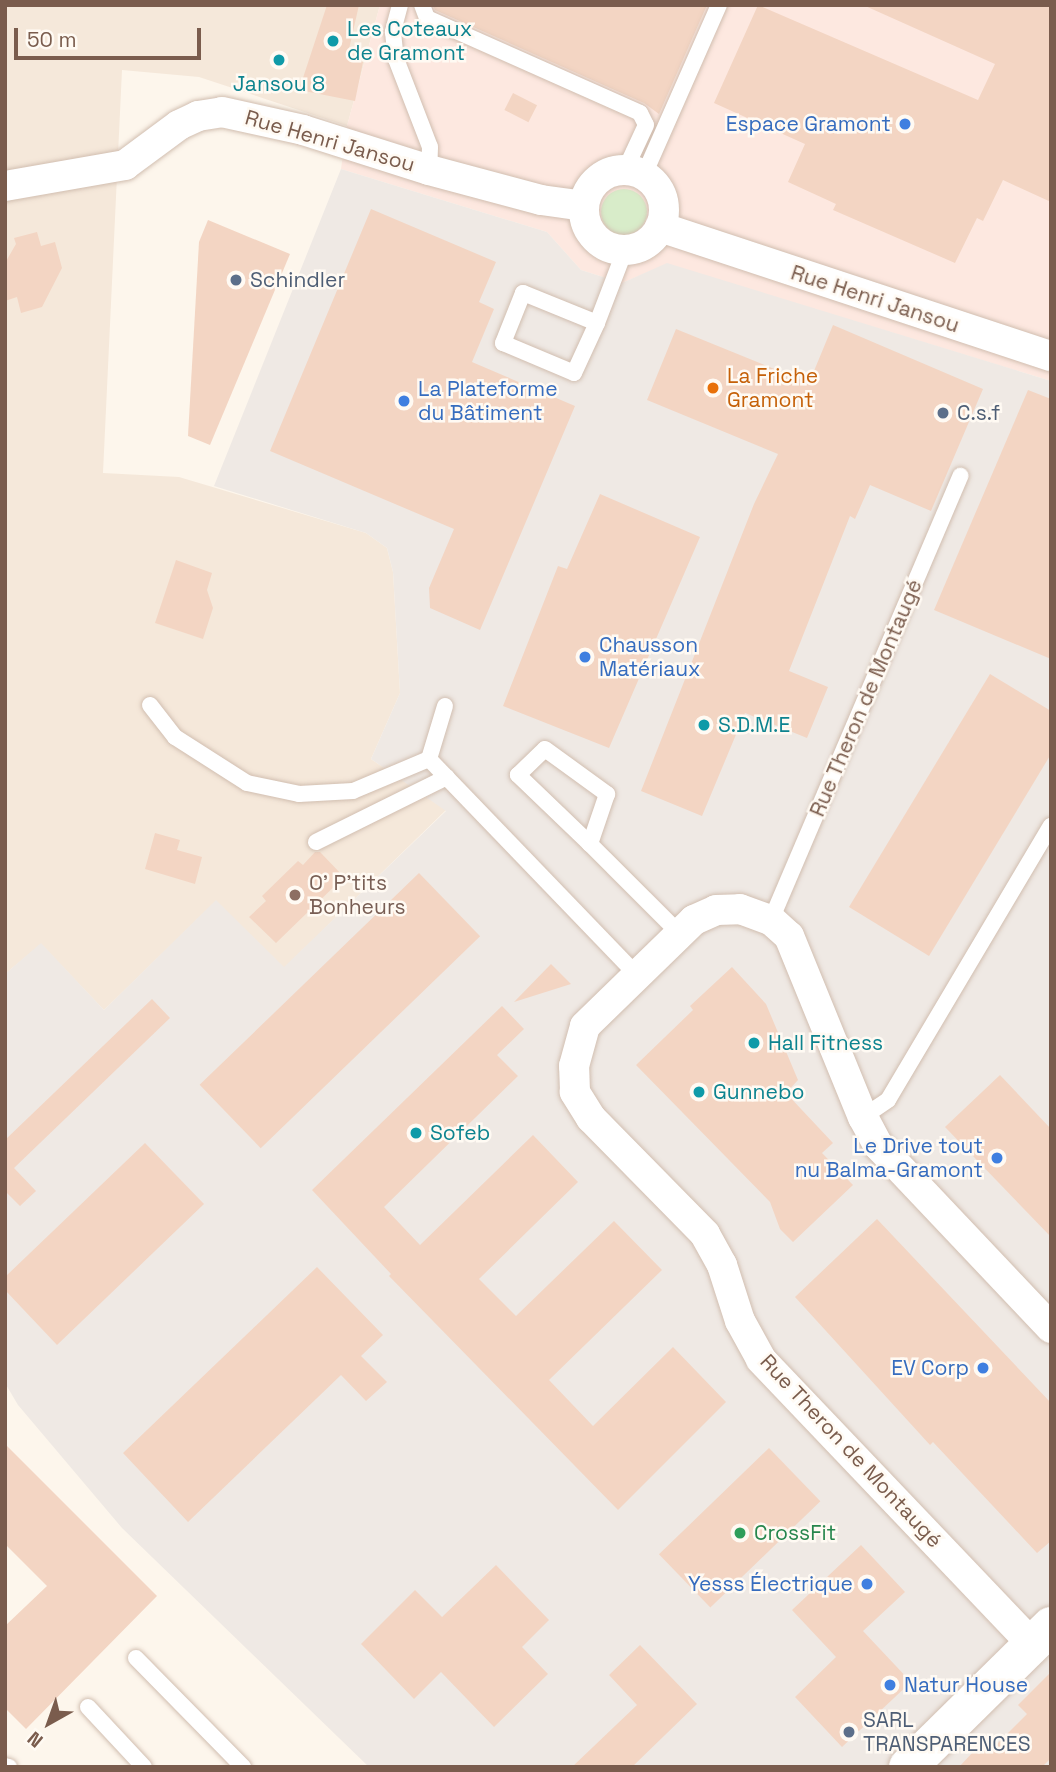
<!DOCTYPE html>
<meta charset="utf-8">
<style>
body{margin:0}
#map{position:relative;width:1056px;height:1772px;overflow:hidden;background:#fdf6ec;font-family:"Space Grotesk",sans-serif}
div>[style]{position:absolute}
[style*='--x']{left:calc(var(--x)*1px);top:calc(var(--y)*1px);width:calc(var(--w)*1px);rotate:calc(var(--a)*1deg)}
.residential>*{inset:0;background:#f5e8da}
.commercial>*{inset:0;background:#fde8e0}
.industrial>*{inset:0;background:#efe9e4}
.green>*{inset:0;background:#d8ecc9}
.round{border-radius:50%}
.building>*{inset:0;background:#f3d5c3;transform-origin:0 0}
.roads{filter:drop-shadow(0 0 2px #d1beb0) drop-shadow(0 0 2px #d1beb0)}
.lane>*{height:16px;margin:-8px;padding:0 8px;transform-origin:8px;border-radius:8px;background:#fff}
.street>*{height:30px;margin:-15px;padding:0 15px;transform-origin:15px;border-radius:15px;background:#fff}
.street>.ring{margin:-15px;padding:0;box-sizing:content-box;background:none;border:30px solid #fff;border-radius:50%}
.secondary>*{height:38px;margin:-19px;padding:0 19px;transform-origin:19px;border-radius:19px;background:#fff}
.dots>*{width:19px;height:19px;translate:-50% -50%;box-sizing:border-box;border:4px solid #fffaf3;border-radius:50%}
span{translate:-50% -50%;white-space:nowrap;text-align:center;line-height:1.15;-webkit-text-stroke:5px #fffaf3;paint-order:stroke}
.culture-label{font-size:21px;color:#0d838f}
.left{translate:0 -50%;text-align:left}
.shop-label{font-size:21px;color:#366cbe}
.right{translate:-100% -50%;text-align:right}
.street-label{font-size:21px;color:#7a5c4d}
.service-label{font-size:21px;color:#4e5e75}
.food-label{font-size:21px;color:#c56008}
.education-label{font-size:21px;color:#785e54}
.leisure-label{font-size:21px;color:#27864d}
.frame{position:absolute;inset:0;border:7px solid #7a5c4d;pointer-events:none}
.north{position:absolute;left:14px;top:1688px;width:70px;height:70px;-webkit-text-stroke:5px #fffaf3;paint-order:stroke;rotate:220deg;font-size:19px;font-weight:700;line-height:28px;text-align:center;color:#7a5c4d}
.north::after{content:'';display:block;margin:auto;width:24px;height:32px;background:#7a5c4d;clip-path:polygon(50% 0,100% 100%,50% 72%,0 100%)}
.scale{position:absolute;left:14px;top:28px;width:187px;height:32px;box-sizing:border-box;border:4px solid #7a5c4d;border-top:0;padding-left:9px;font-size:21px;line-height:24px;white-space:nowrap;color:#7a5c4d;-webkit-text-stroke:5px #fffaf3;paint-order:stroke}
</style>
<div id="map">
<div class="residential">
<div style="clip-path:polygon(5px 5px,380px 5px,347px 126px,199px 77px,122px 70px,103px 473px,179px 477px,366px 533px,387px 548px,393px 572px,400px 693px,371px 759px,446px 810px,284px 968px,216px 901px,104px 1010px,41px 944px,5px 974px)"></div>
</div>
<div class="commercial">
<div style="clip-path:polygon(380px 5px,1051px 5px,1051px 381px,667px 264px,622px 283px,581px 270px,547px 232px,341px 169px,347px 126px)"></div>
</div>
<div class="industrial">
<div style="clip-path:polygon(341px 169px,547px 232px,581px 270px,622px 283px,667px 263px,1051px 381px,1051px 1767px,369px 1767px,122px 1528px,18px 1405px,5px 1383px,5px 974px,41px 943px,104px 1010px,216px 900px,284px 967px,446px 811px,371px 759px,400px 693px,393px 572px,387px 548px,366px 533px,214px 486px)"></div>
</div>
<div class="green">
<div class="round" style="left:601px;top:189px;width:46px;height:46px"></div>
</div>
<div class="building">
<div style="clip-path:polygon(327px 5px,359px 5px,347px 58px,363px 62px,355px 101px,299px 90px)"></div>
<div style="clip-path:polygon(433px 5px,707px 5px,659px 114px,644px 103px,435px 10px)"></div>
<div style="clip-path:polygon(758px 5px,978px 100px,995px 64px,863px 5px,1051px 5px,1051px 202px,1003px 180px,983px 221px,977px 218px,955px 263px,833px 210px,836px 204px,788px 182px,805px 144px,714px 103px)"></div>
<div style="left:513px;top:93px;width:27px;height:19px;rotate:27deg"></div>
<div style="clip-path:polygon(371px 209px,496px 262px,479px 302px,494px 309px,472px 362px,575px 406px,480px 630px,430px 608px,429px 588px,454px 529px,270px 451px)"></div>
<div style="clip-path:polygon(208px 220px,290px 254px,210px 445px,188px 436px,199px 242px)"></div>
<div style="clip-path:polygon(37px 232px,41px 246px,55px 242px,62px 268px,42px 307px,21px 313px,17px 297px,5px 301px,5px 263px,16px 244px,14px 238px)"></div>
<div style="clip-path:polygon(833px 325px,983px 389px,931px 511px,870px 485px,855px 519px,850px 516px,789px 671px,828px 687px,807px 738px,745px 713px,702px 816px,641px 791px,754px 504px,778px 454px,647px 400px,676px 329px,809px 383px)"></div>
<div style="clip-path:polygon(1028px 390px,1051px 399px,1051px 659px,934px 610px)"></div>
<div style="clip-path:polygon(600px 494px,700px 537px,609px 748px,503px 706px,558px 566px,567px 569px)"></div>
<div style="clip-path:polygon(176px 560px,212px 573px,207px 590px,213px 608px,203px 639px,155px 623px)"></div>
<div style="clip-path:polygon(990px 674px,1051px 711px,1051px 754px,929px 956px,849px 907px)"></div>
<div style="clip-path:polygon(155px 833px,180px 840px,177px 850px,202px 857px,195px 884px,145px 869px)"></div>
<div style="clip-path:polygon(315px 852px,320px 852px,344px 877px,276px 943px,249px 917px,266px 901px,262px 896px,298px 861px,303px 865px)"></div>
<div style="left:419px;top:873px;width:88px;height:305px;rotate:46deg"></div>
<div style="clip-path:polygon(551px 964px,571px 984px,514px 1002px)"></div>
<div style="clip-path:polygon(732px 967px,766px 1004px,798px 1080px,786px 1093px,833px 1143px,822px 1153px,853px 1185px,793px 1242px,780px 1229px,770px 1202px,636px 1065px,693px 1010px,690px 1006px)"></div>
<div style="clip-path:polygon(152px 999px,170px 1018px,14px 1168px,36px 1191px,20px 1206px,5px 1191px,5px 1140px)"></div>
<div style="clip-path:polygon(502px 1006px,524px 1029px,497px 1055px,518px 1076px,384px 1207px,420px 1245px,533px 1135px,578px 1182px,479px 1279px,516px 1316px,614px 1221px,662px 1270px,549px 1380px,593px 1426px,673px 1347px,726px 1402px,618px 1510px,389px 1276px,391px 1274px,312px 1190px)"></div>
<div style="clip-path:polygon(1000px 1075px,1051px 1129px,1051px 1237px,945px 1127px)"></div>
<div style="clip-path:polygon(145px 1143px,204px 1204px,57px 1345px,5px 1290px,5px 1277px)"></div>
<div style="clip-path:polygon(877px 1219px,1051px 1403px,1051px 1541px,1037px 1553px,933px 1442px,930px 1445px,795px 1297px)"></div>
<div style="clip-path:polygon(317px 1267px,383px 1335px,361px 1356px,387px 1382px,366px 1401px,341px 1375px,188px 1522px,123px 1453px)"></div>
<div style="clip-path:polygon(5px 1444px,157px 1596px,26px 1729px,5px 1708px,5px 1626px,47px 1586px,5px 1544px)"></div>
<div style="left:769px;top:1448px;width:74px;height:153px;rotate:46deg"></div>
<div style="clip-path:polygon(861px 1545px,905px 1592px,863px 1631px,911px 1682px,842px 1747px,795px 1697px,836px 1657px,792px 1610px)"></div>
<div style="clip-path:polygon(496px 1565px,549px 1620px,522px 1647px,548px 1674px,494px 1727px,441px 1672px,414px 1699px,361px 1644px,415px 1590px,442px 1617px)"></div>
<div style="clip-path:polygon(640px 1645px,697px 1704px,632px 1767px,572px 1767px,637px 1705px,609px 1675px)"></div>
<div style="clip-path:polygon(1051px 1672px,1051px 1758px,1042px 1767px,959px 1767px,987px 1737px,996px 1745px,1027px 1714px,1018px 1705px)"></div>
</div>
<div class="roads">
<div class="lane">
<div style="--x:400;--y:5;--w:28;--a:105"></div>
<div style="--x:393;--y:32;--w:27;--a:84"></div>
<div style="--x:396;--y:59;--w:94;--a:68.9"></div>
<div style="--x:430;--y:147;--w:23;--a:92"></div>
<div style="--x:422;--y:5;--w:14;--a:69"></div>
<div style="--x:427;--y:18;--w:233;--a:24"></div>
<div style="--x:640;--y:113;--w:13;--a:63"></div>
<div style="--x:646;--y:125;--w:50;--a:115"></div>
<div style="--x:644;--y:175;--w:186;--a:-66.2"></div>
<div style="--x:597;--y:323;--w:80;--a:-157.9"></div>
<div style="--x:523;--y:293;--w:54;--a:111.8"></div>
<div style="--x:503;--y:343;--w:77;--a:22.9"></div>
<div style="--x:574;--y:373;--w:55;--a:-65.3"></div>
<div style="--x:597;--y:323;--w:78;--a:-69"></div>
<div style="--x:150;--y:705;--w:41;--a:52"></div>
<div style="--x:175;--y:737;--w:85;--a:32.6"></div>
<div style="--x:247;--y:783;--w:53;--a:11.9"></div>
<div style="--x:299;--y:794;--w:54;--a:-3.2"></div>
<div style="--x:353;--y:791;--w:82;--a:-22.8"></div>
<div style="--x:445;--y:706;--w:55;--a:106.8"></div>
<div style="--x:429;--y:759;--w:298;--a:46.1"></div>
<div style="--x:316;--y:842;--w:146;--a:-26.4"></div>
<div style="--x:590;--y:844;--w:100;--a:-136.2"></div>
<div style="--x:518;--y:775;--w:37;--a:-44"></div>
<div style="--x:545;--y:749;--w:77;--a:36"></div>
<div style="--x:607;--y:794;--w:53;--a:108.8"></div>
<div style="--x:590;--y:844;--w:126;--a:45"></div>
<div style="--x:771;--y:920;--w:483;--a:-66.9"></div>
<div style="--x:863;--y:1117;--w:30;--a:-34"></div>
<div style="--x:888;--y:1100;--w:319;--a:-59.3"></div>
<div style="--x:136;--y:1658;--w:153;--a:45.5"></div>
<div style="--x:88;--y:1707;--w:82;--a:47"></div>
<div style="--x:5;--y:1766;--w:4;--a:14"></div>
</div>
<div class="street">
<div class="ring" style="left:584px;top:170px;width:50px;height:50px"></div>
<div style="--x:5;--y:186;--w:122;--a:-9.9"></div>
<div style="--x:125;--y:165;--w:67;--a:-36.5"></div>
<div style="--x:179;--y:125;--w:21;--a:-25"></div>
<div style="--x:198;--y:116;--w:24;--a:-9"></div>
<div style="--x:222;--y:112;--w:83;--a:12.5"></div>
<div style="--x:303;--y:130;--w:132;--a:17.6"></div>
<div style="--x:429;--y:170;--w:116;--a:15"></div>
<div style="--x:541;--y:200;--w:43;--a:7.9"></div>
<div style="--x:660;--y:227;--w:412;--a:18.3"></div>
<div style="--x:1032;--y:1644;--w:393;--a:-133.6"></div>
<div style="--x:761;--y:1359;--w:43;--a:-118.9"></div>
<div style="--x:740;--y:1321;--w:59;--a:-107.8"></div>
<div style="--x:722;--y:1265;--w:35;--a:-119"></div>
<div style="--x:705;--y:1234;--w:163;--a:-134.5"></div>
<div style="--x:591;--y:1118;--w:31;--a:-122"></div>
<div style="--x:575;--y:1092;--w:26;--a:-92"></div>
<div style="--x:574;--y:1066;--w:41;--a:-74.6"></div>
<div style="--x:585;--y:1026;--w:152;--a:-44.2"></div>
<div style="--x:694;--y:920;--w:24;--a:-24"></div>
<div style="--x:716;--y:910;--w:24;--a:-2"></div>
<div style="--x:740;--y:909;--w:33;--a:20"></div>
<div style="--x:771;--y:920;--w:24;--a:42"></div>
<div style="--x:789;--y:936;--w:196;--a:67.8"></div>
<div style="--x:863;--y:1117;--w:32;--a:62"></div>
<div style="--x:878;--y:1145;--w:252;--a:46.6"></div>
</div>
<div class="secondary">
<div style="--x:908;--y:1767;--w:201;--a:-44.6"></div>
</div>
</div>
<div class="dots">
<div style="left:333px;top:41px;background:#0f9aa8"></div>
<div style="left:279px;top:60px;background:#0f9aa8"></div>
<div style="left:905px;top:124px;background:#3f7fe0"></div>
<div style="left:236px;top:280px;background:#5c6f8a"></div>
<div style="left:713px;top:388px;background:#e8710a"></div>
<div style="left:404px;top:401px;background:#3f7fe0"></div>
<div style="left:943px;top:413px;background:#5c6f8a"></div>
<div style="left:585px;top:657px;background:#3f7fe0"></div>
<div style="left:704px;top:725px;background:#0f9aa8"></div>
<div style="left:295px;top:895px;background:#8d6e63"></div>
<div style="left:754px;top:1043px;background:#0f9aa8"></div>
<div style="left:699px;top:1092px;background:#0f9aa8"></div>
<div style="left:416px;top:1133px;background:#0f9aa8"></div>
<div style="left:997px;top:1158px;background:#3f7fe0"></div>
<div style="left:983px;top:1368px;background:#3f7fe0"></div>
<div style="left:740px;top:1533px;background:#2e9e5b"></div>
<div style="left:867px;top:1584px;background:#3f7fe0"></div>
<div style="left:890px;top:1685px;background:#3f7fe0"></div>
<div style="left:849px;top:1732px;background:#5c6f8a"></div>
</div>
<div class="culture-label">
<span class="left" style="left:347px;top:41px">Les Coteaux<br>de Gramont</span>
<span style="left:279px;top:84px">Jansou 8</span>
<span class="left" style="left:718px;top:725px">S.D.M.E</span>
<span class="left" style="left:768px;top:1043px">Hall Fitness</span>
<span class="left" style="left:713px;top:1092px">Gunnebo</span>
<span class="left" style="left:430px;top:1133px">Sofeb</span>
</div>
<div class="shop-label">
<span class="right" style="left:891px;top:124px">Espace Gramont</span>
<span class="left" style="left:418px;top:401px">La Plateforme<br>du Bâtiment</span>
<span class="left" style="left:599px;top:657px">Chausson<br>Matériaux</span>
<span class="right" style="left:983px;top:1158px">Le Drive tout<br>nu Balma-Gramont</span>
<span class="right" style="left:969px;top:1368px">EV Corp</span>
<span class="right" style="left:853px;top:1584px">Yesss Électrique</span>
<span class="left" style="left:904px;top:1685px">Natur House</span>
</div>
<div class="street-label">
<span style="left:330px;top:141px;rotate:16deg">Rue Henri Jansou</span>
<span style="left:875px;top:299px;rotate:18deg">Rue Henri Jansou</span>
<span style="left:866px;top:698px;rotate:-67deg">Rue Theron de Montaugé</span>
<span style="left:851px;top:1451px;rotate:47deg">Rue Theron de Montaugé</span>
</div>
<div class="service-label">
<span class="left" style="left:250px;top:280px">Schindler</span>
<span class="left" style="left:957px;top:413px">C.s.f</span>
<span class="left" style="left:863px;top:1732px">SARL<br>TRANSPARENCES</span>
</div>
<div class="food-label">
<span class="left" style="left:727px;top:388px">La Friche<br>Gramont</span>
</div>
<div class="education-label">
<span class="left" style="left:309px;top:895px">O' P'tits<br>Bonheurs</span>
</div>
<div class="leisure-label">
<span class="left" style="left:754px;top:1533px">CrossFit</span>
</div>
<div class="frame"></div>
<div class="north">N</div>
<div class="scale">50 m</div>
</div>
